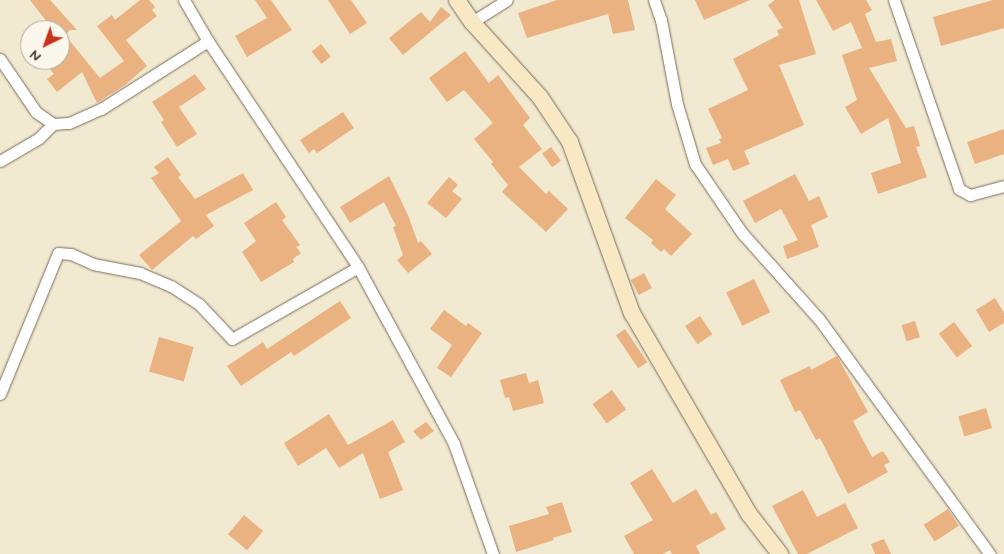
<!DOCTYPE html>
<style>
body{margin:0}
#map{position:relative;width:1004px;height:554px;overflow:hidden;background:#f1e9d0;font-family:Mynerve,sans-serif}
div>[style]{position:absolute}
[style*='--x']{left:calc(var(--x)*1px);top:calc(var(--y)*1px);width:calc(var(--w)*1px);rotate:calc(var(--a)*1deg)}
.building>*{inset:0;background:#ebb281;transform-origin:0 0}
.roads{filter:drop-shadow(0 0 1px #7b6d5c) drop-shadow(0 0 1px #7b6d5c)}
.street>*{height:11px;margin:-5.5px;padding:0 5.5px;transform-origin:5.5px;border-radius:5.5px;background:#fff}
.secondary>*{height:16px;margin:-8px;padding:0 8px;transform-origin:8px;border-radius:8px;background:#f8e8c3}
span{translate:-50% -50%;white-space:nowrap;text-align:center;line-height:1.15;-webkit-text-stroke:4px #fbf7ec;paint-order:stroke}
.north{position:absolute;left:20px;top:20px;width:50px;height:50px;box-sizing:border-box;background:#fbf7ec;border:1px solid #aea59a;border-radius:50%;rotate:222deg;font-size:14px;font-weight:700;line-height:20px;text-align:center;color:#3b2a1e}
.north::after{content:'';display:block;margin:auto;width:18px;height:22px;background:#c8321e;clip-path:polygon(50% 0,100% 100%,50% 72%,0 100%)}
</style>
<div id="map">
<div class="building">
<div style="clip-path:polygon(30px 0,50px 0,77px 30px,70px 30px,65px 35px,100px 78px,124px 61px,97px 26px,112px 15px,115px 20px,140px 0,149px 0,155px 7px,152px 10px,157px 16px,126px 40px,147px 66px,125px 85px,97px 103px,82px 72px,57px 92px,47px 79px,54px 74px,49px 68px,60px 60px,60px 30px,38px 30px,47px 22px)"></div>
<div style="clip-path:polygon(255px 0,271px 0,292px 30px,247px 57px,235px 36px,267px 18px)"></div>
<div style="clip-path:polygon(328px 0,351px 0,367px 23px,350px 34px)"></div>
<div style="clip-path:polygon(557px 0,628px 0,635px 30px,613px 34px,608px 14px,527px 38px,518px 13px)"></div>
<div style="clip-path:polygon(695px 0,750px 0,704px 20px)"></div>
<div style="clip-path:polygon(775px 0,799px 0,816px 54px,779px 65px,804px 125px,744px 151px,750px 164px,733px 171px,728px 159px,713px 165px,706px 148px,721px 143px,719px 139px,722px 138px,708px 109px,748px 90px,733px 59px,779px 35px,777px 30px,783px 28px,768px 5px)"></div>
<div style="clip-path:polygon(816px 0,866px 0,872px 10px,865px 14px,876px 42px,891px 39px,897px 61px,869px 68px,906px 128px,914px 126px,920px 146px,916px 147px,927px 177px,878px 194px,871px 173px,901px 163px,888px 118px,861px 134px,845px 107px,857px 100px,842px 55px,862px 48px,851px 22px,833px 31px)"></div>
<div style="clip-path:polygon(993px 0,1004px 0,1004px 28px,941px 46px,933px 17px)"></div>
<div style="clip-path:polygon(441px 7px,451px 15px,403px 55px,389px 38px,421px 12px,430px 22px)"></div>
<div style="left:321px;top:44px;width:16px;height:12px;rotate:52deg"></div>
<div style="clip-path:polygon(465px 51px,489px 83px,498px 75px,530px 118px,523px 125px,542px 149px,519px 167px,546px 194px,549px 191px,568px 209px,546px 232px,502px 192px,508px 185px,491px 164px,493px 162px,474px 139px,493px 123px,464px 90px,447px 102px,429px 78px)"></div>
<div style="clip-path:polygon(195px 74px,206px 89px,179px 107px,197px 134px,177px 147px,161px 122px,164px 120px,152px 102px)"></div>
<div style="clip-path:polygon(343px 112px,354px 128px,317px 153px,314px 149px,309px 153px,300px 140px)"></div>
<div style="clip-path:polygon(1004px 129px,1004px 154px,975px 164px,967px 142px)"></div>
<div style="left:551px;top:147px;width:17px;height:11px;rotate:54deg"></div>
<div style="clip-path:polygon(168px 157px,181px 175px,178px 177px,195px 199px,243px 173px,253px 190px,206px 215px,214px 226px,196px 239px,193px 236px,152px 270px,139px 255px,181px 221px,151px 178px,159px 173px,154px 167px)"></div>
<div style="clip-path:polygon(795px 174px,809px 201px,819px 196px,828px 217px,811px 225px,819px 247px,787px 259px,783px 246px,798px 240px,781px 209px,755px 223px,743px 201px)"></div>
<div style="clip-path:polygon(389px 176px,408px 215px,418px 243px,421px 241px,432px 254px,408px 273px,397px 260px,403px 255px,393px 227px,396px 226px,384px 202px,350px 223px,340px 207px)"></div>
<div style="clip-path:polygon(449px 177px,458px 185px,452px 191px,462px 199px,446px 218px,427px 203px)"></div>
<div style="clip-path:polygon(656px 179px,676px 195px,665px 209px,692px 234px,671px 256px,664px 249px,661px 252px,651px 243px,653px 240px,625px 218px)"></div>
<div style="clip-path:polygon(276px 202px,286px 217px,282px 220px,300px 245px,296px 247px,301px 253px,293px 259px,294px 262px,261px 282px,242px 252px,256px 241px,244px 223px)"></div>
<div style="left:644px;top:273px;width:17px;height:15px;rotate:62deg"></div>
<div style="left:754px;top:279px;width:37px;height:31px;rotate:64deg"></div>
<div style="clip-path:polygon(995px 298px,1004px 313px,1004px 323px,989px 332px,976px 310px)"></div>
<div style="clip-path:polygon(340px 301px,351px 318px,294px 356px,291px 352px,241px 386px,227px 366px,263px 342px,267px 349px)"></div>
<div style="clip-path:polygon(444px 310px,466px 326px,468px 323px,482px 333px,451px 377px,437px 368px,452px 345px,430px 329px)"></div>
<div style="left:700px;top:316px;width:22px;height:18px;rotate:56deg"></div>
<div style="left:915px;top:321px;width:17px;height:14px;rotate:73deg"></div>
<div style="left:954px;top:322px;width:30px;height:19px;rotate:53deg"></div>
<div style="left:625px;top:329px;width:40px;height:11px;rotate:56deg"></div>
<div style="left:159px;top:337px;width:36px;height:36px;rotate:16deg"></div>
<div style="clip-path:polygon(837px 356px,868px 412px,853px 421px,872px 457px,883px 451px,890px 462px,884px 465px,888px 472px,848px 494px,820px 438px,816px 440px,800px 410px,795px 412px,780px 380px,810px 366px,811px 370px)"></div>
<div style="clip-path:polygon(526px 373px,529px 383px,538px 380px,544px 403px,513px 411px,509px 397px,505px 398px,500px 380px)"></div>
<div style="left:612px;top:390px;width:24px;height:24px;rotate:54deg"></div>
<div style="left:986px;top:408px;width:21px;height:29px;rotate:73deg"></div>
<div style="clip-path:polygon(329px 414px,348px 445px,393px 420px,405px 442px,388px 452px,403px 490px,380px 499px,363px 453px,339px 468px,326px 448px,298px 466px,284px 443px)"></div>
<div style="clip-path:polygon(426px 422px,434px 431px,421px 440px,413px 431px)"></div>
<div style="clip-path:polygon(652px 469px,673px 503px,696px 489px,711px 515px,716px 512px,726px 529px,696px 546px,700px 554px,672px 554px,670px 550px,663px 554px,634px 554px,624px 536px,653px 520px,630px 483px)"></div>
<div style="clip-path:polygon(803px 490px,817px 517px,845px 503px,858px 528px,807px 554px,798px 554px,772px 506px)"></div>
<div style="clip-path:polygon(562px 502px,572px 532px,553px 538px,554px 540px,516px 552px,509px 526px,549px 514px,546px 507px)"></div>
<div style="left:948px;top:509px;width:20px;height:29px;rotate:57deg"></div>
<div style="left:244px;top:515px;width:25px;height:25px;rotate:40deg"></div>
<div style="clip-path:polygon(884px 539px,891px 554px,875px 554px,871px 544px)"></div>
</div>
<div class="roads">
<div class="street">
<div style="--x:184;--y:0;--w:48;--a:59.7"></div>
<div style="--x:208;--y:41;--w:271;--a:56.4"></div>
<div style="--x:358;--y:267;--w:201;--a:61.5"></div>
<div style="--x:454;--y:444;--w:117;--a:70.5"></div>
<div style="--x:654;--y:0;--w:21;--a:71"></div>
<div style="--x:661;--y:20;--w:86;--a:79.2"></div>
<div style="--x:677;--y:104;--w:63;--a:73.3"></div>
<div style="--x:695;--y:164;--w:83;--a:55.7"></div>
<div style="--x:742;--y:233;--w:115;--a:48.2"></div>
<div style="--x:819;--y:319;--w:291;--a:54"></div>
<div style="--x:894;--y:0;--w:200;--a:71"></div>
<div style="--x:959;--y:189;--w:13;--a:29"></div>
<div style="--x:970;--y:195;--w:35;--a:-15"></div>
<div style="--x:472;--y:22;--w:41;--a:-32.2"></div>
<div style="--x:0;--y:59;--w:64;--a:55.8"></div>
<div style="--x:36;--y:112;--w:21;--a:35"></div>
<div style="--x:53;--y:124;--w:16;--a:-4"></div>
<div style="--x:69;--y:123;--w:35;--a:-24"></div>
<div style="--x:101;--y:109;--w:127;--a:-32.4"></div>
<div style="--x:0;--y:161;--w:45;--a:-30.5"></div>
<div style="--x:39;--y:138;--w:20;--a:-45"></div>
<div style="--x:0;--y:394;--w:152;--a:-67.6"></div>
<div style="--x:58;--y:253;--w:13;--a:4"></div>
<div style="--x:71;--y:254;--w:24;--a:24"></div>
<div style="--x:93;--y:264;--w:48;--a:10.8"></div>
<div style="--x:140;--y:273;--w:34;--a:23"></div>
<div style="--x:171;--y:286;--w:33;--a:33"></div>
<div style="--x:199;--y:304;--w:48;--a:46.7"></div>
<div style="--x:232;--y:339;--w:145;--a:-29.7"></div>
</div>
<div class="secondary">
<div style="--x:457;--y:0;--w:27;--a:56"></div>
<div style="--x:472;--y:22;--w:101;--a:47.8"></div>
<div style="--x:540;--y:97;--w:54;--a:56.3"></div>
<div style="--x:570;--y:142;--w:182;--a:70.1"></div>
<div style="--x:632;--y:313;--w:233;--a:59.8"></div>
<div style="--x:749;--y:514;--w:51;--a:52.2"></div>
</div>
</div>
<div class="north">N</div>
</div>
